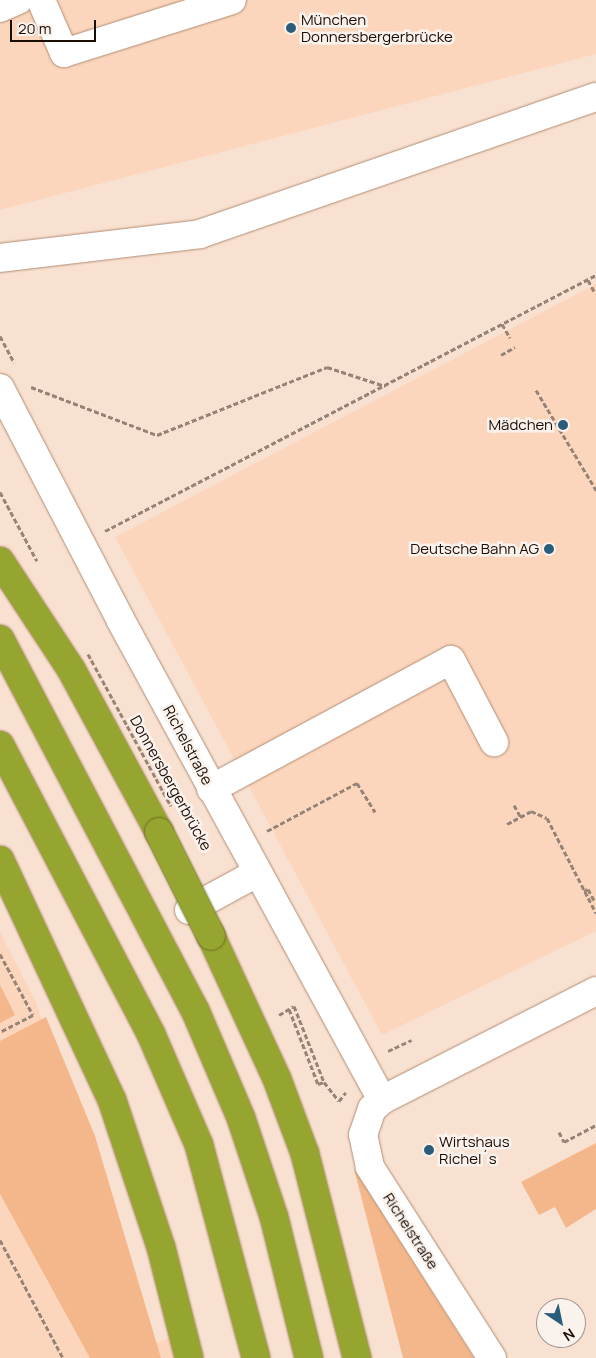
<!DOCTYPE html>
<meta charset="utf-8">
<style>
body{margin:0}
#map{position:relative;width:596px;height:1358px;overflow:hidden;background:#f9e1d1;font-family:Manrope,sans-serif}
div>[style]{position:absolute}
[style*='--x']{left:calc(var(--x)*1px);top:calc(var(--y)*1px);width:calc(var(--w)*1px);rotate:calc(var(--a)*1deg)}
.built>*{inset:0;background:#fbd6bd}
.green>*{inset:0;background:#f4b78b}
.path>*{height:3px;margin-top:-1.5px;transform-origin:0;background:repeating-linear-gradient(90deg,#968376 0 5px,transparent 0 7.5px)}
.roads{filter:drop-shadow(0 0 1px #b18d73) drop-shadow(0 0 1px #b18d73)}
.minor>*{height:28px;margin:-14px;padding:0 14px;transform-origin:14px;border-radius:14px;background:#fff}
.highway>*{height:28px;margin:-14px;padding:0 14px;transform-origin:14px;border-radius:14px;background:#96a530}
.path-bridge>*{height:3px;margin-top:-1.5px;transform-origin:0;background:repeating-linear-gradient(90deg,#968376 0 5px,transparent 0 7.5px)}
.bridges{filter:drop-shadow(0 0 1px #6b7021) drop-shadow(0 0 1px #6b7021)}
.highway-bridge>*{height:28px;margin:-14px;padding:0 14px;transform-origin:14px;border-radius:14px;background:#96a530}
.dots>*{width:14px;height:14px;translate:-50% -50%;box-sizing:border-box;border:2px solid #faf2ec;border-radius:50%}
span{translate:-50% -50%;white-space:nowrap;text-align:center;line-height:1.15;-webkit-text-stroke:5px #faf2ec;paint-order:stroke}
.poi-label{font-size:15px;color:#1a0d04}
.left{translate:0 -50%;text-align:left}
.right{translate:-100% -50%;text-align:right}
.street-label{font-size:15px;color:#1a0d04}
.north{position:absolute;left:536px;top:1298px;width:50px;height:50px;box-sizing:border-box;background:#faf2ec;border:1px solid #a0968f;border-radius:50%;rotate:146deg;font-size:14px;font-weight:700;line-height:20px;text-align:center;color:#1a0d04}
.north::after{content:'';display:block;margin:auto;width:18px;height:22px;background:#2a5d7a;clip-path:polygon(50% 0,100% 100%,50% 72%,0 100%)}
.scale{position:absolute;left:10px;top:20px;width:86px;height:22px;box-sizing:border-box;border:2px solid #1a0d04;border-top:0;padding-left:6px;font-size:15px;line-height:18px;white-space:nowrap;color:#1a0d04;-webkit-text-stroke:4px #faf2ec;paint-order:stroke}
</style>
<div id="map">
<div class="built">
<div style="clip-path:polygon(0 0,596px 0,596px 54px,0 210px)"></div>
<div style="clip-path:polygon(596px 284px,596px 931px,382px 1035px,115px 537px)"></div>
<div style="clip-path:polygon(0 932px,35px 1000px,154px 1344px,171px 1337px,175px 1358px,0 1358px)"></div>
</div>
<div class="green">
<div style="clip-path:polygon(0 985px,15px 1015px,0 1023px)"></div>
<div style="clip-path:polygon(46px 1017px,95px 1136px,161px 1358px,90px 1358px,0 1194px,0 1041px)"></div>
<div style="clip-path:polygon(596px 1143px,596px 1209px,566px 1228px,555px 1207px,539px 1215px,521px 1182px)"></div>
<div style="clip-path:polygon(354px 1169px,474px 1358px,403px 1358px)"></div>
</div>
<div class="path">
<div style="--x:588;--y:280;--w:15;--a:62"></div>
<div style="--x:502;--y:324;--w:16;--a:60"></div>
<div style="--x:0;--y:336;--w:30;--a:62"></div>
<div style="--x:501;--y:355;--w:16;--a:-30"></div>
<div style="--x:31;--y:387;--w:135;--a:20.9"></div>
<div style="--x:157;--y:435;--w:183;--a:-21.8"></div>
<div style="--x:327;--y:367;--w:61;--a:18.1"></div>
<div style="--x:536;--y:390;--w:117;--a:59"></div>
<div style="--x:0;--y:492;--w:78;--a:61.8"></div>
<div style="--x:105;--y:531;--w:554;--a:-27.54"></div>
<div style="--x:514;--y:805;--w:13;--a:61"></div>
<div style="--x:507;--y:824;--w:27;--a:-28"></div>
<div style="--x:531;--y:811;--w:17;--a:24"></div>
<div style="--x:547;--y:818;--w:107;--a:62.7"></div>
<div style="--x:267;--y:831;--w:102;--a:-28.1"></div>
<div style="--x:357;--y:783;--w:34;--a:58"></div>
<div style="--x:584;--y:891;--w:4;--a:-27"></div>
<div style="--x:588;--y:889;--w:15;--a:62"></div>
<div style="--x:0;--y:954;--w:69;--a:61.6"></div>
<div style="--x:33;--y:1015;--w:37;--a:153"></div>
<div style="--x:289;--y:1009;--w:80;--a:68.9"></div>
<div style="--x:318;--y:1084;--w:6;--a:-18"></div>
<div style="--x:324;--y:1082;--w:24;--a:52"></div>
<div style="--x:339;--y:1101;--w:11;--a:-52"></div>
<div style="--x:279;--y:1015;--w:17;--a:-31"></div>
<div style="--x:294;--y:1006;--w:82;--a:68.5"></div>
<div style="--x:388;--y:1051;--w:26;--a:-25"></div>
<div style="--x:559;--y:1132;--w:11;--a:63"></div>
<div style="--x:564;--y:1142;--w:36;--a:-28"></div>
<div style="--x:0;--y:1240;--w:134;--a:61.9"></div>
</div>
<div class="roads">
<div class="minor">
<div style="--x:41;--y:0;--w:58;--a:66.5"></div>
<div style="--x:64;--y:53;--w:176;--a:-17.5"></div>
<div style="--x:0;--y:8;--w:20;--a:-24"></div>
<div style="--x:0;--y:258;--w:201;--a:-6.8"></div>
<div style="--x:200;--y:234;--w:419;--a:-19.1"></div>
<div style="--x:0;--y:388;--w:260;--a:62.5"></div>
<div style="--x:120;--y:619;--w:548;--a:61.42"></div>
<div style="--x:211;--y:789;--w:272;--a:-28.3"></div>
<div style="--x:451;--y:660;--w:93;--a:62.3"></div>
<div style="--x:189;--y:910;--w:77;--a:-28.6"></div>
<div style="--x:492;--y:1358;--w:227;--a:-122.6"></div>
<div style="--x:370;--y:1167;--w:33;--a:-102"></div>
<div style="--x:363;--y:1135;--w:28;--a:-71"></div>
<div style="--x:372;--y:1109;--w:13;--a:-42"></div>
<div style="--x:382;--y:1100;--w:240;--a:-27"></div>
</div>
<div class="highway">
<div style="--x:0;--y:561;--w:129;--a:56.7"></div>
<div style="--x:71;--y:669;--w:185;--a:61.6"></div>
<div style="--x:0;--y:639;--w:419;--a:62.3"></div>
<div style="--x:195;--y:1010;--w:117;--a:66.9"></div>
<div style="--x:241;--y:1118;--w:104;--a:71.6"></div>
<div style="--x:274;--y:1217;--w:145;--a:76.1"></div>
<div style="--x:0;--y:745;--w:326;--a:62.4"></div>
<div style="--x:151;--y:1034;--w:121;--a:66.6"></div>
<div style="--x:199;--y:1145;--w:220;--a:75"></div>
<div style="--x:0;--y:860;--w:265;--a:65"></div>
<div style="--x:112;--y:1100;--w:155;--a:71.6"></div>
<div style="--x:161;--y:1247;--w:114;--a:75.8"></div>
<div style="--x:211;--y:936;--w:157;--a:65.2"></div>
<div style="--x:277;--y:1079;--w:80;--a:69.5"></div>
<div style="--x:305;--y:1154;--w:211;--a:75.7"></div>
</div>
</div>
<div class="path-bridge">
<div style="--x:88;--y:654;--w:173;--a:61.4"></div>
</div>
<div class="bridges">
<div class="highway-bridge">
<div style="--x:159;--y:832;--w:116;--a:63.4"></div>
</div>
</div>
<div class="dots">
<div style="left:291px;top:28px;background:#2a5d7a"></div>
<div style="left:563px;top:425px;background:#2a5d7a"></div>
<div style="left:549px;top:549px;background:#2a5d7a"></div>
<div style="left:429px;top:1150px;background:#2a5d7a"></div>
</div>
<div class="poi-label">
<span class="left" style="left:301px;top:28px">München<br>Donnersbergerbrücke</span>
<span class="right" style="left:553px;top:425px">Mädchen</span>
<span class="right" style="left:539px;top:549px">Deutsche Bahn AG</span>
<span class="left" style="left:439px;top:1150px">Wirtshaus<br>Richel´s</span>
</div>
<div class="street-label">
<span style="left:188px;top:745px;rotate:62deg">Richelstraße</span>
<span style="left:171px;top:783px;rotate:61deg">Donnersbergerbrücke</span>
<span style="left:411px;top:1231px;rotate:57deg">Richelstraße</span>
</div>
<div class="north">N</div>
<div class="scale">20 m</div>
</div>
